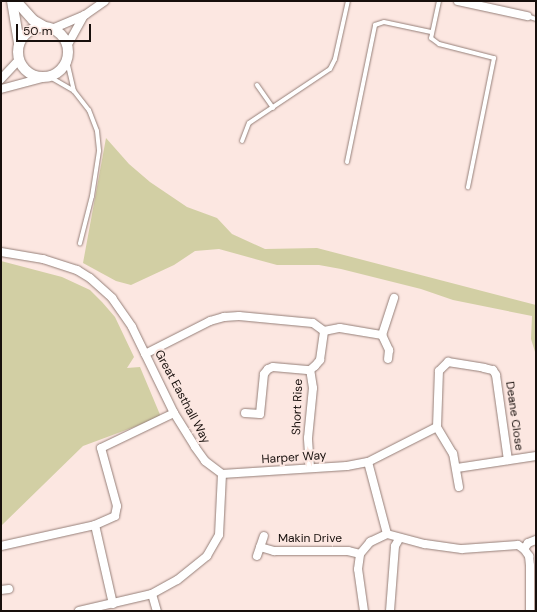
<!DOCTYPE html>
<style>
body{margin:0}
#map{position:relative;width:537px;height:612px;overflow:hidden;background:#fce7e1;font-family:"DM Sans",sans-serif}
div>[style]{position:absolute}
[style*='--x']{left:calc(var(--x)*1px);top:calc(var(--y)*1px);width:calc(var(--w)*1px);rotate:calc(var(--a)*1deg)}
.green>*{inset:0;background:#d2cfa4}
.roads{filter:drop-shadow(0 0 1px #957f78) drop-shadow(0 0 1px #957f78)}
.service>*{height:4px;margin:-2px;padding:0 2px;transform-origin:2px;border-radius:2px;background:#fff}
.minor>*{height:8px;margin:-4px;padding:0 4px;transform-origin:4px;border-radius:4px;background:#fff}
.tertiary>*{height:10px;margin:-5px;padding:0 5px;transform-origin:5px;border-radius:5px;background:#fff}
.tertiary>.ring{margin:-5px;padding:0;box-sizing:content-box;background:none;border:10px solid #fff;border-radius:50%}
span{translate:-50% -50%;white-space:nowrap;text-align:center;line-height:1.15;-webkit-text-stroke:4px #fce7e1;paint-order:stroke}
.street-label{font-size:12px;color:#170f0c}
.frame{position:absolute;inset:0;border:2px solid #170f0c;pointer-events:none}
.scale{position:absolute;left:16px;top:24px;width:75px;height:18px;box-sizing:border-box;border:2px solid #170f0c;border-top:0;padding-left:5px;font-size:12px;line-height:14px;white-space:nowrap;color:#170f0c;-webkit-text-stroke:3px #fce7e1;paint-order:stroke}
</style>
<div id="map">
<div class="green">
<div style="clip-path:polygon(106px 138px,129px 164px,150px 182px,187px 207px,217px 218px,232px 234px,265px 249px,317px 248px,536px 305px,536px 355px,531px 339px,532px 316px,453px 300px,421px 289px,341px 269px,319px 265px,277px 265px,219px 249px,195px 251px,174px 265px,131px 285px,116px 281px,83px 263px)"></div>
<div style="clip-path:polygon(1px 261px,62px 277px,90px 290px,102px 302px,115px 317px,134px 357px,127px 368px,140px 367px,161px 417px,83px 446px,1px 526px)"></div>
</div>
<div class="roads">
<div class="service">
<div style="--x:439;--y:1;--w:38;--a:102"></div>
<div style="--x:431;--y:38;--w:10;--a:37"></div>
<div style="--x:439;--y:44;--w:57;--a:14.3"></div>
<div style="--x:494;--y:58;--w:132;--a:101.4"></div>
<div style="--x:527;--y:16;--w:9;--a:18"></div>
<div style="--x:67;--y:61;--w:31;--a:77"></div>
<div style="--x:50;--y:77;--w:28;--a:30"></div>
<div style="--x:74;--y:91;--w:24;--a:52"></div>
<div style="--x:89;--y:110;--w:22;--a:69"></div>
<div style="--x:97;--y:131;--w:20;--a:84"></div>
<div style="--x:99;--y:151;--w:46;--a:98.8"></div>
<div style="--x:92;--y:196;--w:49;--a:104.3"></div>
<div style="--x:257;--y:85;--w:28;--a:55"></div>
<div style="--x:242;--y:141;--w:19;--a:-69"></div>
<div style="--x:249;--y:123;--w:97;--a:-33.7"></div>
<div style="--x:330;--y:69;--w:11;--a:-63"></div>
<div style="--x:335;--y:59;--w:59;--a:-77.4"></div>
<div style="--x:347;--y:162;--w:140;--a:-78.4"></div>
<div style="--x:375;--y:25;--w:9;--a:-18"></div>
<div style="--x:384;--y:22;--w:48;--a:12"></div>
</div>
<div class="minor">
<div style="--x:458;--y:1;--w:71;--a:12.3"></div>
<div style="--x:52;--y:29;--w:36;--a:-23"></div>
<div style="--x:85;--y:15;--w:24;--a:-35"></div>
<div style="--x:67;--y:46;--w:35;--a:-61"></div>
<div style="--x:1;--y:79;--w:26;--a:-47"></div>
<div style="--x:1;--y:89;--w:42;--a:-15"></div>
<div style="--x:1;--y:252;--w:43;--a:9.5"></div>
<div style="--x:43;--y:259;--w:36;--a:18"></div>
<div style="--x:77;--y:270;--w:15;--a:32"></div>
<div style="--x:90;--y:278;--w:30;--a:42"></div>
<div style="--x:112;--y:298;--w:35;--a:55"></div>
<div style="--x:132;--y:327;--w:96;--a:64"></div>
<div style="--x:174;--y:413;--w:40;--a:58"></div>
<div style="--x:195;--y:447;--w:17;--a:54"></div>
<div style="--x:205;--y:461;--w:21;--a:37"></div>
<div style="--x:222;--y:474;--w:61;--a:92.8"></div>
<div style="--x:219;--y:535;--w:24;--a:120"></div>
<div style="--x:207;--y:556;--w:38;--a:141"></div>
<div style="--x:177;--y:580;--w:29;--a:151"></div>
<div style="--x:152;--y:594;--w:75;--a:166.9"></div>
<div style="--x:324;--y:331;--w:16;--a:-11"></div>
<div style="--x:340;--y:328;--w:43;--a:9.5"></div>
<div style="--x:382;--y:335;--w:17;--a:65"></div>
<div style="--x:389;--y:350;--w:9;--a:96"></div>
<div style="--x:382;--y:335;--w:39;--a:-72"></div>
<div style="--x:145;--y:354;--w:73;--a:-26.9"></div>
<div style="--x:210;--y:321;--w:15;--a:-16"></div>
<div style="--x:224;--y:317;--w:15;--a:-4"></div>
<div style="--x:239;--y:316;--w:74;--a:5.4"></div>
<div style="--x:313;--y:323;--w:14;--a:36"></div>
<div style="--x:245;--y:413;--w:15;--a:4"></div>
<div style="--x:260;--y:414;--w:40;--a:-84.3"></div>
<div style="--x:264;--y:374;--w:6;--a:-51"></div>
<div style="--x:268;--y:369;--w:5;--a:-22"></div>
<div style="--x:273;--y:367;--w:37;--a:5"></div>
<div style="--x:310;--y:370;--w:6;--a:-39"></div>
<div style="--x:315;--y:366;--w:8;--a:-50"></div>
<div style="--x:320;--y:360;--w:29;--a:-82"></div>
<div style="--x:368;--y:462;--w:74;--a:75.2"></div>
<div style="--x:387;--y:534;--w:39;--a:15"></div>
<div style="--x:425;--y:544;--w:37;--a:8"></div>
<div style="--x:462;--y:549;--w:56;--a:-4.1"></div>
<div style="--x:518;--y:545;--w:7;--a:34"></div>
<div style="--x:524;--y:549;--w:9;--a:54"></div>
<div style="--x:529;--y:556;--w:10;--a:84"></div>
<div style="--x:530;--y:566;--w:45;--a:90"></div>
<div style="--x:310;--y:468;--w:30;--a:-94"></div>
<div style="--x:308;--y:438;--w:50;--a:-84.3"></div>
<div style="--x:313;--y:388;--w:18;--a:-99"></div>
<div style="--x:457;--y:468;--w:80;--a:-8.6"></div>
<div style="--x:222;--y:474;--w:125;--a:-3.7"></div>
<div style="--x:347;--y:466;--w:21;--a:-11"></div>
<div style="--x:368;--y:462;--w:77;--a:-26.9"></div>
<div style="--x:459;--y:487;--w:34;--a:-100"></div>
<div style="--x:453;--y:454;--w:31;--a:-121"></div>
<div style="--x:437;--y:427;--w:56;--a:-88"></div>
<div style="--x:439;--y:371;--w:13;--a:-45"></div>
<div style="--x:448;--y:362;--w:36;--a:9"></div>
<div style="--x:484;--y:368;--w:9;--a:13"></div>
<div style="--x:493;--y:370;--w:6;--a:59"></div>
<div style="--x:496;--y:375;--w:86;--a:82"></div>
<div style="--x:95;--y:525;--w:81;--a:77.2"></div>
<div style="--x:1;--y:546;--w:96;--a:-12.6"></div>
<div style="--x:95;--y:525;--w:22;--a:-24"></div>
<div style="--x:115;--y:516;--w:10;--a:-79"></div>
<div style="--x:117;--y:506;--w:60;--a:-105.4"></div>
<div style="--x:101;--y:448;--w:81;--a:-25.6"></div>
<div style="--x:260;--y:547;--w:15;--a:16"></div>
<div style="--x:274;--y:551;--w:74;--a:0"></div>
<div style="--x:348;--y:551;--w:12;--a:14"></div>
<div style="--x:524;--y:549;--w:7;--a:-56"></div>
<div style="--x:528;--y:543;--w:9;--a:-21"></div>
<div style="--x:257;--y:556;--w:21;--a:-71"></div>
<div style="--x:1;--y:590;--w:8;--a:-7"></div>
<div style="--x:152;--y:594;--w:18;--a:74"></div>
<div style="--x:364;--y:611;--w:42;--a:-98.1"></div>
<div style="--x:358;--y:569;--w:15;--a:-82"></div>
<div style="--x:360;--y:554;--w:16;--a:-50"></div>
<div style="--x:370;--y:542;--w:19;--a:-25"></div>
<div style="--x:390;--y:611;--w:65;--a:-85.6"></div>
<div style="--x:395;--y:546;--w:8;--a:-60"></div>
</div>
<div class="tertiary">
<div style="--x:12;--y:1;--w:43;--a:80.5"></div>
<div style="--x:16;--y:1;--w:25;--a:48"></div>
<div style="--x:33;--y:20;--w:14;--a:30"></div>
<div class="ring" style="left:18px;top:27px;width:40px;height:40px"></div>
</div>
</div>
<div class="street-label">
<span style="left:182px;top:397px;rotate:62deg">Great Easthall Way</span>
<span style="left:298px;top:407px;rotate:-88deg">Short Rise</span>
<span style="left:514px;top:416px;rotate:82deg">Deane Close</span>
<span style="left:294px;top:458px;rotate:-4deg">Harper Way</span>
<span style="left:310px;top:539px">Makin Drive</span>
</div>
<div class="frame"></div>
<div class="scale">50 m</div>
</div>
